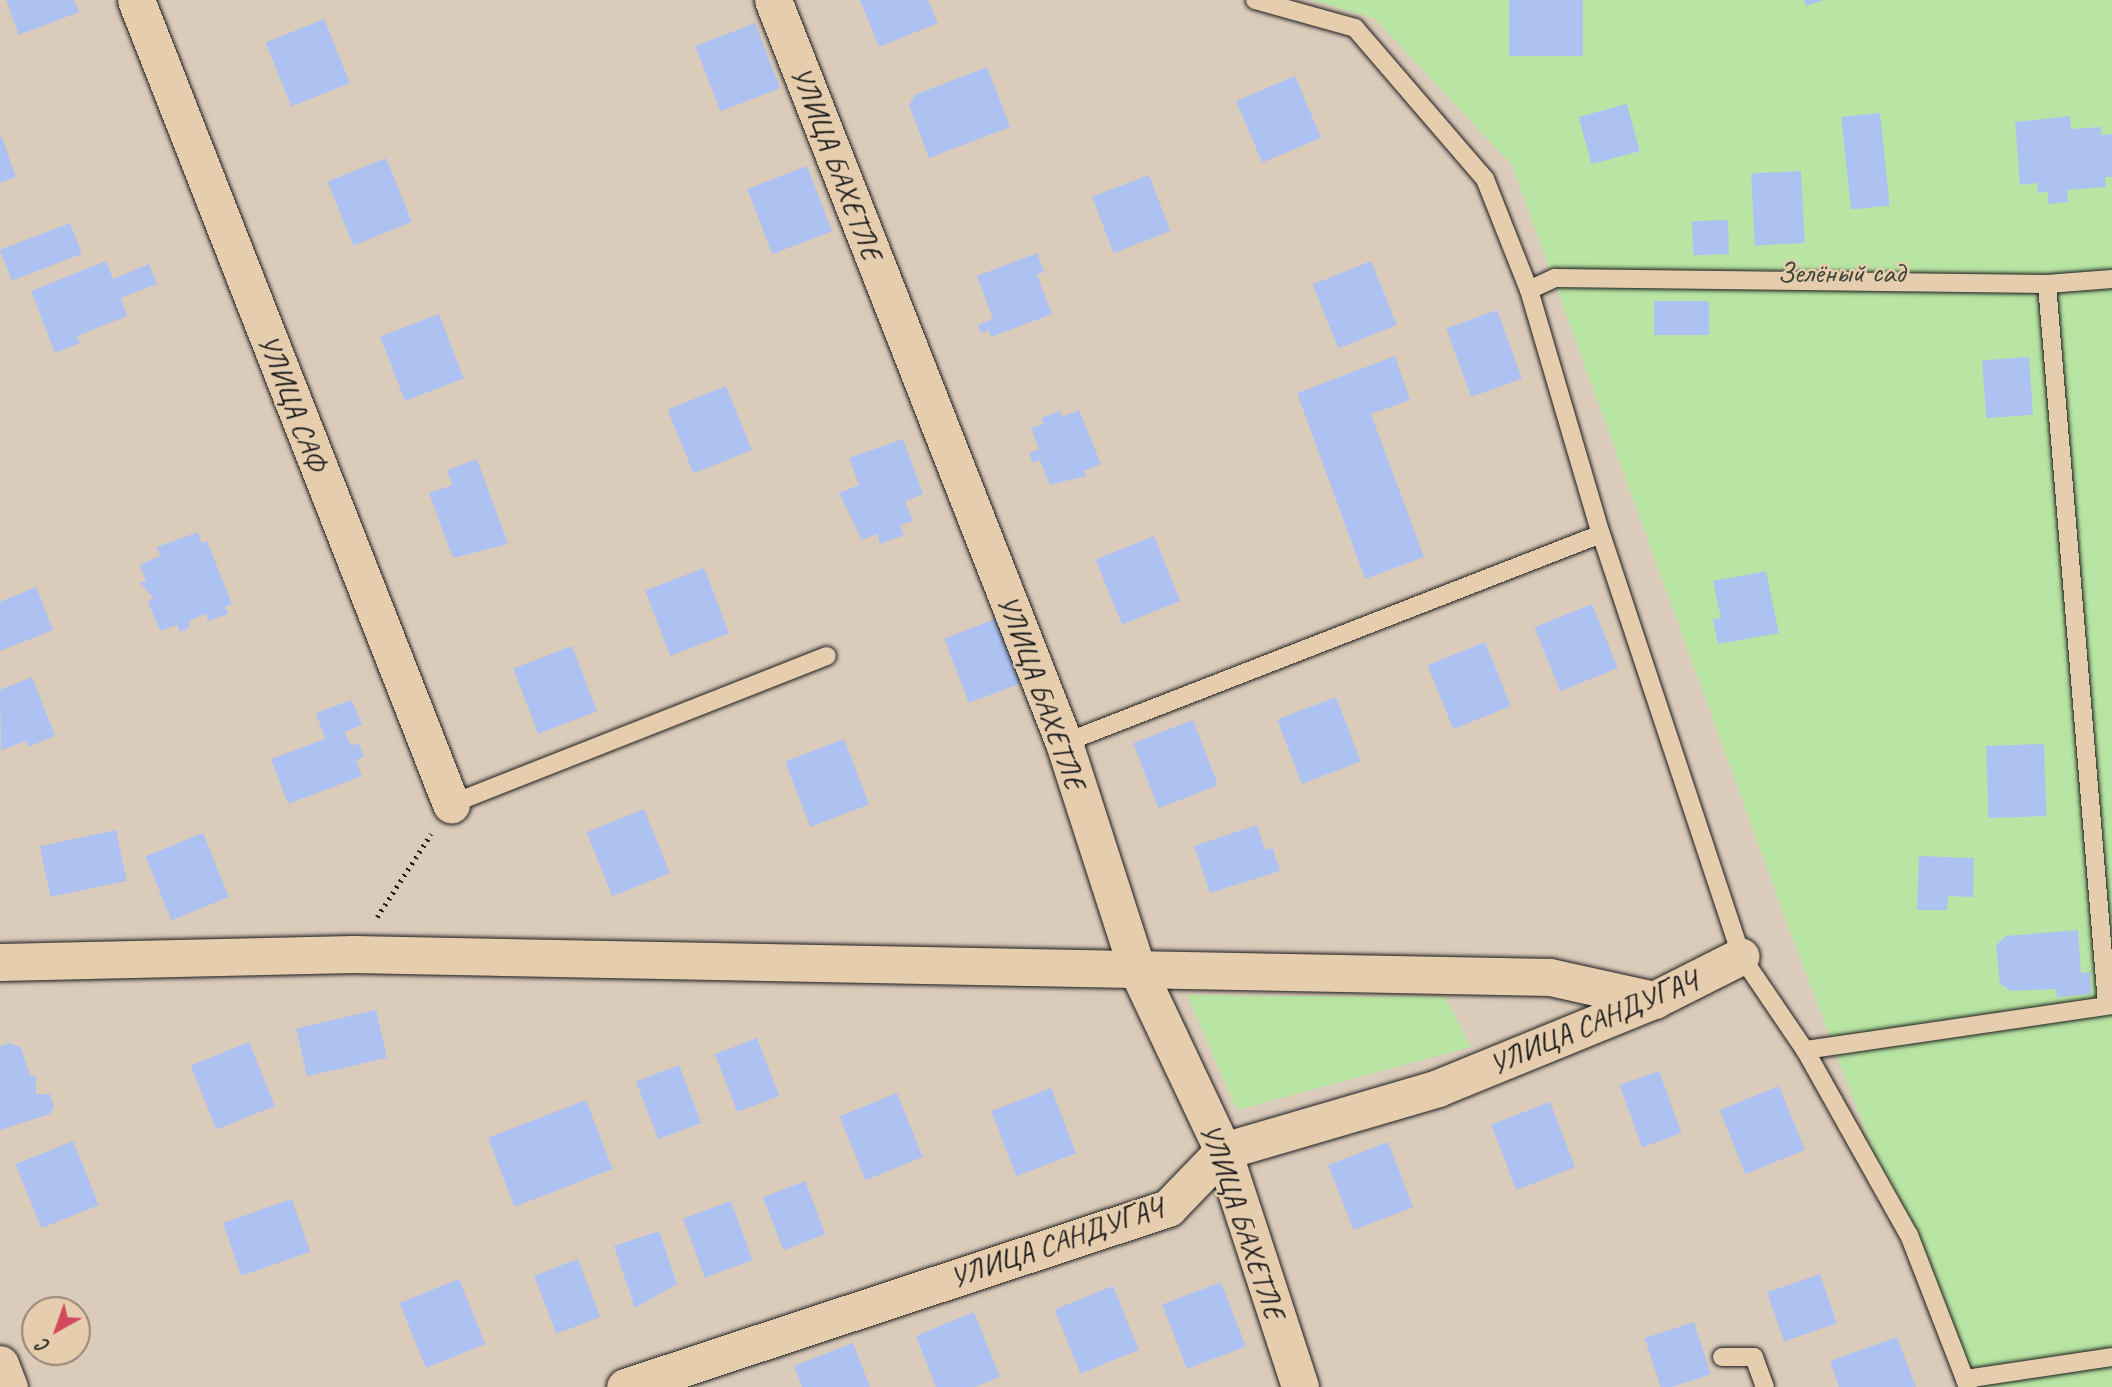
<!DOCTYPE html>
<meta charset="utf-8">
<style>
body{margin:0}
#map{position:relative;width:2112px;height:1387px;overflow:hidden;background:#dbcbbb;font-family:Caveat,sans-serif}
div>[style]{position:absolute}
[style*='--x']{left:calc(var(--x)*1px);top:calc(var(--y)*1px);width:calc(var(--w)*1px);rotate:calc(var(--a)*1deg)}
.green>*{inset:0;background:#b8e5a3}
.building>*{inset:0;background:#aec2f1;transform-origin:0 0}
.path>*{height:4.5px;margin-top:-2.25px;transform-origin:0;background:repeating-linear-gradient(90deg,#1c1c1c 0 2px,transparent 0 7px)}
.roads{filter:drop-shadow(0 0 2px #1c1c1c) drop-shadow(0 0 2px #1c1c1c)}
.service>*{height:18px;margin:-9px;padding:0 9px;transform-origin:9px;border-radius:9px;background:#e6cdae}
.minor>*{height:37px;margin:-18.5px;padding:0 18.5px;transform-origin:18.5px;border-radius:18.5px;background:#e6cdae}
span{translate:-50% -50%;white-space:nowrap;text-align:center;line-height:1.15;-webkit-text-stroke:5px #e6cdae;paint-order:stroke}
.street-label{font-size:30px;color:#1c1c1c}
.park-label{font-size:30px;color:#3b4437}
.north{position:absolute;left:21px;top:1296px;width:70px;height:70px;box-sizing:border-box;background:#e6cdae;border:2px solid #958674;border-radius:50%;rotate:220deg;font-size:19px;font-weight:700;line-height:28px;text-align:center;color:#1c1c1c}
.north::after{content:'';display:block;margin:auto;width:24px;height:32px;background:#d1495b;clip-path:polygon(50% 0,100% 100%,50% 72%,0 100%)}
</style>
<div id="map">
<div class="green">
<div style="clip-path:polygon(1311px 0,2112px 0,2112px 1387px,1962px 1387px,1785px 918px,1512px 165px,1374px 18px)"></div>
<div style="clip-path:polygon(1187px 995px,1445px 997px,1471px 1047px,1237px 1110px)"></div>
</div>
<div class="building">
<div style="clip-path:polygon(6px 0,74px 0,79px 12px,19px 35px)"></div>
<div style="clip-path:polygon(860px 0,928px 0,938px 23px,879px 47px)"></div>
<div style="left:1509px;top:0;width:74px;height:56px"></div>
<div style="clip-path:polygon(1804px 0,1824px 0,1806px 6px)"></div>
<div style="left:324px;top:19px;width:69px;height:63px;rotate:68deg"></div>
<div style="left:755px;top:23px;width:70px;height:64px;rotate:69deg"></div>
<div style="clip-path:polygon(987px 67px,1010px 127px,929px 158px,909px 105px,915px 95px)"></div>
<div style="left:1295px;top:76px;width:67px;height:64px;rotate:67deg"></div>
<div style="left:1627px;top:104px;width:49px;height:50px;rotate:75deg"></div>
<div style="left:1880px;top:113px;width:93px;height:39px;rotate:84deg"></div>
<div style="clip-path:polygon(2070px 116px,2071px 129px,2101px 127px,2101px 135px,2112px 134px,2112px 177px,2105px 177px,2106px 187px,2067px 190px,2068px 202px,2048px 204px,2048px 192px,2038px 193px,2037px 183px,2020px 185px,2015px 122px)"></div>
<div style="clip-path:polygon(2px 137px,16px 177px,0 183px,0 138px)"></div>
<div style="left:386px;top:158px;width:69px;height:63px;rotate:68deg"></div>
<div style="left:807px;top:166px;width:70px;height:64px;rotate:69deg"></div>
<div style="left:1801px;top:171px;width:72px;height:50px;rotate:87deg"></div>
<div style="left:1149px;top:175px;width:60px;height:61px;rotate:69deg"></div>
<div style="left:1728px;top:220px;width:34px;height:36px;rotate:88deg"></div>
<div style="left:70px;top:223px;width:33px;height:75px;rotate:69deg"></div>
<div style="clip-path:polygon(1037px 253px,1044px 272px,1037px 275px,1052px 314px,991px 337px,989px 330px,981px 333px,978px 325px,993px 319px,977px 276px)"></div>
<div style="clip-path:polygon(106px 261px,113px 279px,149px 264px,157px 284px,121px 298px,127px 316px,77px 336px,80px 343px,55px 353px,31px 291px)"></div>
<div style="left:1371px;top:261px;width:69px;height:63px;rotate:68deg"></div>
<div style="left:1709px;top:301px;width:34px;height:55px;rotate:90deg"></div>
<div style="left:1497px;top:310px;width:73px;height:54px;rotate:70deg"></div>
<div style="left:439px;top:314px;width:69px;height:63px;rotate:69deg"></div>
<div style="clip-path:polygon(1395px 356px,1410px 400px,1371px 414px,1424px 557px,1365px 579px,1297px 393px)"></div>
<div style="left:2029px;top:357px;width:58px;height:47px;rotate:86deg"></div>
<div style="left:726px;top:386px;width:69px;height:63px;rotate:68deg"></div>
<div style="clip-path:polygon(1079px 410px,1101px 464px,1084px 471px,1086px 476px,1050px 485px,1040px 460px,1033px 463px,1029px 453px,1039px 449px,1031px 428px,1043px 424px,1041px 418px,1060px 411px,1062px 417px)"></div>
<div style="clip-path:polygon(903px 439px,923px 494px,905px 501px,913px 521px,900px 525px,904px 535px,880px 544px,877px 534px,862px 540px,839px 493px,859px 485px,849px 458px)"></div>
<div style="clip-path:polygon(477px 459px,508px 544px,453px 558px,429px 493px,452px 485px,447px 470px)"></div>
<div style="clip-path:polygon(198px 532px,202px 543px,207px 541px,232px 604px,225px 607px,228px 614px,208px 621px,206px 614px,189px 621px,190px 627px,180px 632px,177px 625px,160px 631px,148px 601px,154px 598px,140px 583px,146px 581px,140px 565px,160px 556px,157px 547px)"></div>
<div style="left:1154px;top:536px;width:70px;height:63px;rotate:68deg"></div>
<div style="left:704px;top:568px;width:70px;height:63px;rotate:69deg"></div>
<div style="clip-path:polygon(1766px 571px,1779px 633px,1718px 644px,1713px 619px,1721px 618px,1713px 581px)"></div>
<div style="clip-path:polygon(36px 587px,53px 630px,0 651px,0 602px)"></div>
<div style="left:1592px;top:604px;width:69px;height:62px;rotate:68deg"></div>
<div style="left:1003px;top:616px;width:69px;height:63px;rotate:69deg"></div>
<div style="left:1485px;top:642px;width:69px;height:62px;rotate:68deg"></div>
<div style="left:572px;top:646px;width:70px;height:63px;rotate:69deg"></div>
<div style="clip-path:polygon(32px 677px,55px 736px,28px 747px,26px 741px,1px 750px,0 690px)"></div>
<div style="left:1336px;top:697px;width:69px;height:63px;rotate:69deg"></div>
<div style="clip-path:polygon(352px 700px,362px 725px,345px 732px,351px 746px,359px 743px,364px 757px,356px 760px,362px 776px,288px 804px,271px 759px,325px 739px,316px 713px)"></div>
<div style="left:1193px;top:720px;width:70px;height:64px;rotate:69deg"></div>
<div style="left:844px;top:739px;width:70px;height:63px;rotate:69deg"></div>
<div style="left:2044px;top:744px;width:72px;height:58px;rotate:88deg"></div>
<div style="left:644px;top:809px;width:69px;height:62px;rotate:68deg"></div>
<div style="clip-path:polygon(1257px 825px,1265px 850px,1272px 847px,1280px 871px,1210px 893px,1194px 846px)"></div>
<div style="left:116px;top:830px;width:52px;height:78px;rotate:78deg"></div>
<div style="left:203px;top:833px;width:69px;height:62px;rotate:68deg"></div>
<div style="clip-path:polygon(1919px 856px,1974px 858px,1973px 897px,1948px 896px,1947px 910px,1917px 910px)"></div>
<div style="clip-path:polygon(2078px 930px,2081px 973px,2090px 972px,2091px 994px,2057px 997px,2056px 989px,2011px 991px,2000px 984px,1996px 945px,2006px 936px)"></div>
<div style="left:376px;top:1010px;width:49px;height:82px;rotate:77deg"></div>
<div style="left:757px;top:1038px;width:62px;height:45px;rotate:69deg"></div>
<div style="left:249px;top:1042px;width:69px;height:63px;rotate:68deg"></div>
<div style="clip-path:polygon(11px 1043px,21px 1048px,30px 1075px,36px 1076px,36px 1094px,50px 1094px,54px 1107px,50px 1114px,0 1130px,0 1046px)"></div>
<div style="left:679px;top:1065px;width:62px;height:46px;rotate:69deg"></div>
<div style="left:1659px;top:1071px;width:66px;height:42px;rotate:70deg"></div>
<div style="left:1779px;top:1086px;width:69px;height:64px;rotate:68deg"></div>
<div style="left:1051px;top:1088px;width:70px;height:64px;rotate:69deg"></div>
<div style="left:897px;top:1093px;width:69px;height:62px;rotate:68deg"></div>
<div style="left:586px;top:1100px;width:74px;height:105px;rotate:69deg"></div>
<div style="left:1550px;top:1102px;width:70px;height:63px;rotate:69deg"></div>
<div style="left:73px;top:1141px;width:69px;height:62px;rotate:68deg"></div>
<div style="left:1388px;top:1142px;width:70px;height:64px;rotate:69deg"></div>
<div style="left:805px;top:1181px;width:57px;height:45px;rotate:69deg"></div>
<div style="left:292px;top:1199px;width:56px;height:73px;rotate:71deg"></div>
<div style="left:731px;top:1201px;width:63px;height:51px;rotate:70deg"></div>
<div style="clip-path:polygon(659px 1231px,677px 1284px,635px 1308px,614px 1246px)"></div>
<div style="left:578px;top:1259px;width:62px;height:47px;rotate:69deg"></div>
<div style="left:1820px;top:1274px;width:52px;height:56px;rotate:71deg"></div>
<div style="left:459px;top:1279px;width:70px;height:64px;rotate:68deg"></div>
<div style="left:1221px;top:1282px;width:69px;height:63px;rotate:69deg"></div>
<div style="left:1113px;top:1286px;width:69px;height:63px;rotate:68deg"></div>
<div style="clip-path:polygon(974px 1312px,1000px 1377px,974px 1387px,936px 1387px,916px 1336px)"></div>
<div style="left:1694px;top:1322px;width:55px;height:52px;rotate:72deg"></div>
<div style="clip-path:polygon(1897px 1337px,1916px 1387px,1839px 1387px,1830px 1361px)"></div>
<div style="clip-path:polygon(853px 1343px,870px 1387px,802px 1387px,794px 1366px)"></div>
</div>
<div class="path">
<div style="--x:377;--y:917;--w:99;--a:-57"></div>
</div>
<div class="roads">
<div class="service">
<div style="--x:1255;--y:0;--w:104;--a:15.6"></div>
<div style="--x:1355;--y:28;--w:199;--a:49.3"></div>
<div style="--x:1485;--y:179;--w:119;--a:68.4"></div>
<div style="--x:1529;--y:290;--w:254;--a:73.6"></div>
<div style="--x:1601;--y:534;--w:445;--a:71.6"></div>
<div style="--x:1741;--y:956;--w:114;--a:55.8"></div>
<div style="--x:1805;--y:1050;--w:212;--a:60.7"></div>
<div style="--x:1909;--y:1235;--w:163;--a:68.8"></div>
<div style="--x:2047;--y:284;--w:721;--a:85.23"></div>
<div style="--x:1529;--y:290;--w:29;--a:-25"></div>
<div style="--x:1555;--y:278;--w:492;--a:0.7"></div>
<div style="--x:2047;--y:284;--w:65;--a:-4.4"></div>
<div style="--x:1064;--y:743;--w:576;--a:-21.27"></div>
<div style="--x:451;--y:804;--w:404;--a:-21.5"></div>
<div style="--x:1805;--y:1050;--w:310;--a:-8.3"></div>
<div style="--x:1722;--y:1357;--w:32;--a:0"></div>
<div style="--x:1754;--y:1357;--w:32;--a:70"></div>
<div style="--x:1965;--y:1379;--w:149;--a:-8.5"></div>
</div>
<div class="minor">
<div style="--x:136;--y:0;--w:864;--a:68.61"></div>
<div style="--x:773;--y:0;--w:798;--a:68.61"></div>
<div style="--x:1064;--y:743;--w:237;--a:72.1"></div>
<div style="--x:1137;--y:969;--w:201;--a:64.7"></div>
<div style="--x:1223;--y:1151;--w:248;--a:71.9"></div>
<div style="--x:0;--y:962;--w:353;--a:-1.3"></div>
<div style="--x:353;--y:954;--w:1197;--a:1.1"></div>
<div style="--x:1550;--y:977;--w:107;--a:12.5"></div>
<div style="--x:0;--y:1364;--w:25;--a:69"></div>
<div style="--x:625;--y:1387;--w:572;--a:-18.24"></div>
<div style="--x:1168;--y:1208;--w:79;--a:-46"></div>
<div style="--x:1223;--y:1151;--w:224;--a:-16.3"></div>
<div style="--x:1438;--y:1088;--w:233;--a:-22.2"></div>
<div style="--x:1654;--y:1000;--w:97;--a:-26.8"></div>
</div>
</div>
<div class="street-label">
<span style="left:837px;top:163px;rotate:69deg">УЛИЦА БАХЕТЛЕ</span>
<span style="left:293px;top:402px;rotate:69deg">УЛИЦА САФ</span>
<span style="left:1042px;top:692px;rotate:70deg">УЛИЦА БАХЕТЛЕ</span>
<span style="left:1593px;top:1022px;rotate:-23deg">УЛИЦА САНДУГАЧ</span>
<span style="left:1243px;top:1221px;rotate:71deg">УЛИЦА БАХЕТЛЕ</span>
<span style="left:1056px;top:1242px;rotate:-19deg">УЛИЦА САНДУГАЧ</span>
</div>
<div class="park-label">
<span style="left:1841px;top:272px">Зелёный сад</span>
</div>
<div class="north">С</div>
</div>
